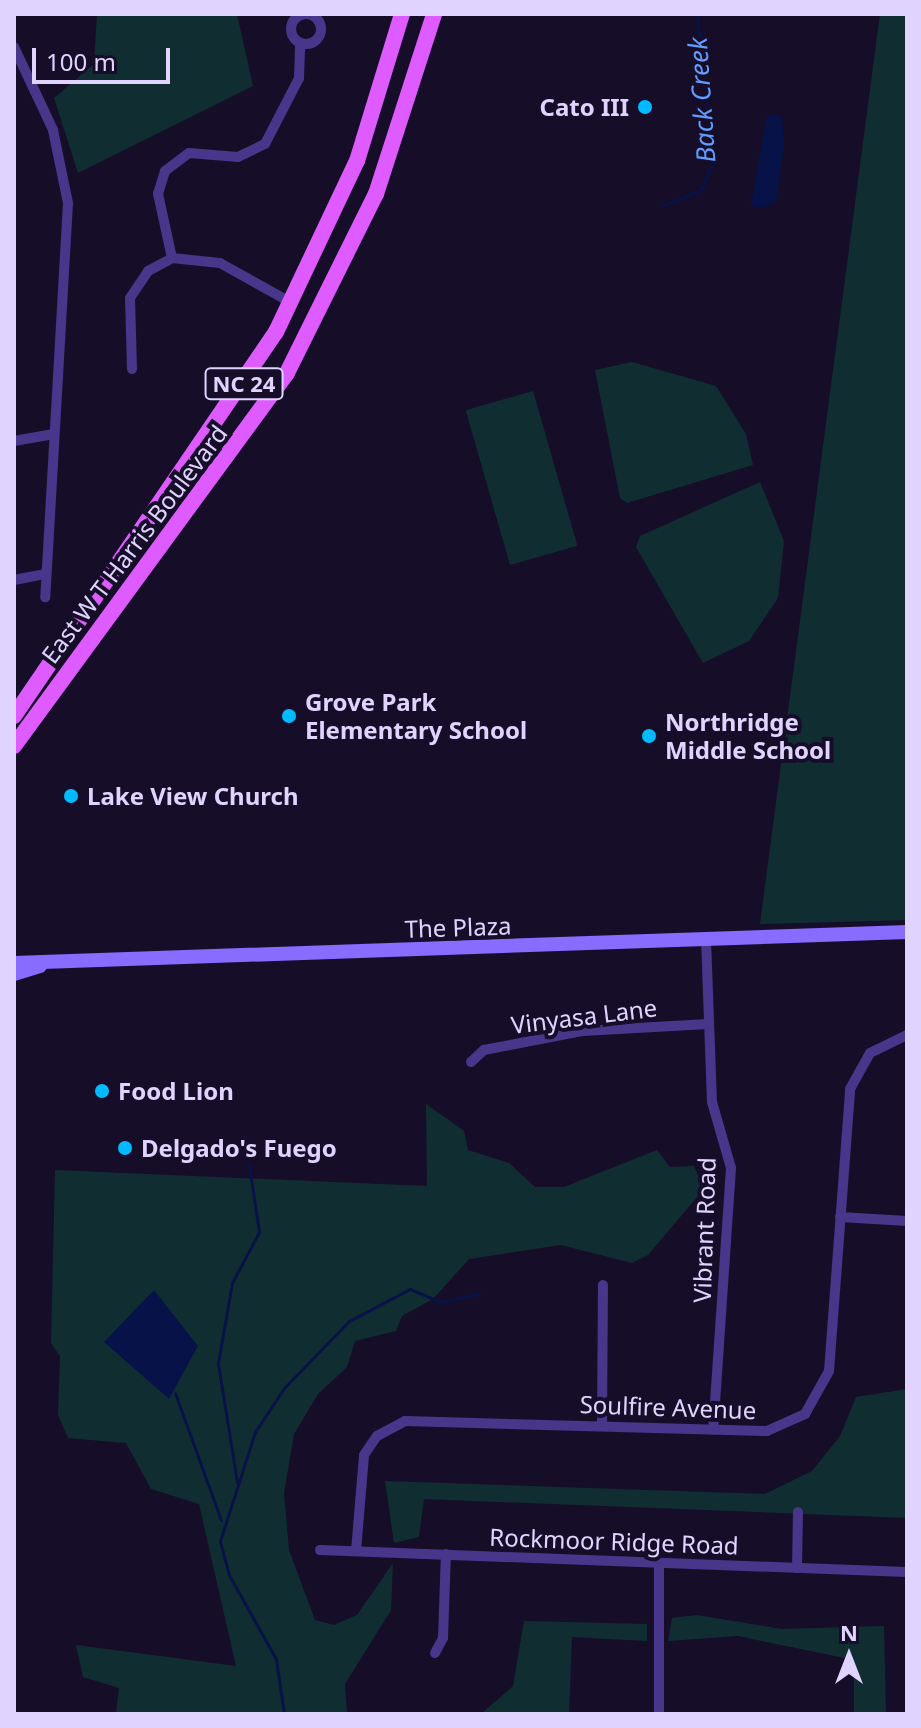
<!DOCTYPE html>
<style>
body{margin:0}
#map{position:relative;width:921px;height:1728px;overflow:hidden;background:#160e28;font-family:"Noto Sans",sans-serif}
div>[style]{position:absolute}
[style*='--x']{left:calc(var(--x)*1px);top:calc(var(--y)*1px);width:calc(var(--w)*1px);rotate:calc(var(--a)*1deg)}
.green>*{inset:0;background:#102e32;transform-origin:0 0}
.water>*{inset:0;background:#071348}
.stream>*{height:3px;margin:-1.5px;padding:0 1.5px;transform-origin:1.5px;border-radius:1.5px;background:#071348}
.street>*{height:10px;margin:-5px;padding:0 5px;transform-origin:5px;border-radius:5px;background:#47368a}
.street>.ring{margin:-5px;padding:0;box-sizing:content-box;background:none;border:10px solid #47368a;border-radius:50%}
.secondary>*{height:14px;margin:-7px;padding:0 7px;transform-origin:7px;border-radius:7px;background:#886bff}
.primary>*{height:16px;margin:-8px;padding:0 8px;transform-origin:8px;border-radius:8px;background:#dd5bff}
.dots>*{width:22px;height:22px;translate:-50% -50%;box-sizing:border-box;border:4px solid #160e28;border-radius:50%}
span{translate:-50% -50%;white-space:nowrap;text-align:center;line-height:1.15;-webkit-text-stroke:8px #160e28;paint-order:stroke}
.shield-label span{padding:2px 6px;background:#160e28;border:2px solid;border-radius:6px;-webkit-text-stroke-width:0}
.shield-label{font-size:22px;color:#e0d4ff;font-weight:700}
.poi-label{font-size:24px;color:#e0d4ff;font-weight:700}
.right{translate:-100% -50%;text-align:right}
.left{translate:0 -50%;text-align:left}
.street-label{font-size:24px;color:#e0d4ff}
.water-label{font-size:26px;color:#629cff;font-style:italic}
.frame{position:absolute;inset:0;border:16px solid #e0d4ff;pointer-events:none}
.north{position:absolute;left:809px;top:1616px;width:80px;height:80px;-webkit-text-stroke:6px #160e28;paint-order:stroke;rotate:0deg;font-size:22px;font-weight:700;line-height:32px;text-align:center;color:#e0d4ff}
.north::after{content:'';display:block;margin:auto;width:28px;height:36px;background:#e0d4ff;clip-path:polygon(50% 0,100% 100%,50% 72%,0 100%)}
.scale{position:absolute;left:32px;top:48px;width:138px;height:36px;box-sizing:border-box;border:4px solid #e0d4ff;border-top:0;padding-left:10px;font-size:24px;line-height:28px;white-space:nowrap;color:#e0d4ff;-webkit-text-stroke:6px #160e28;paint-order:stroke}
</style>
<div id="map">
<div class="green">
<div style="clip-path:polygon(97px 14px,237px 14px,253px 86px,78px 173px,54px 98px,94px 64px)"></div>
<div style="clip-path:polygon(880px 14px,907px 14px,907px 920px,760px 924px)"></div>
<div style="clip-path:polygon(632px 362px,716px 386px,746px 434px,753px 465px,627px 503px,620px 498px,595px 370px)"></div>
<div style="left:533px;top:391px;width:161px;height:70px;rotate:74deg"></div>
<div style="clip-path:polygon(760px 482px,784px 541px,778px 598px,749px 641px,703px 663px,636px 547px,640px 536px)"></div>
<div style="clip-path:polygon(426px 1104px,464px 1131px,468px 1150px,509px 1163px,535px 1187px,564px 1187px,657px 1150px,670px 1167px,694px 1166px,704px 1189px,648px 1255px,632px 1263px,561px 1245px,469px 1259px,433px 1299px,402px 1316px,396px 1331px,355px 1341px,347px 1367px,318px 1394px,294px 1434px,284px 1493px,289px 1550px,315px 1620px,334px 1625px,357px 1615px,393px 1563px,391px 1610px,345px 1684px,347px 1713px,361px 1714px,116px 1714px,119px 1688px,83px 1677px,76px 1645px,236px 1666px,199px 1504px,151px 1489px,126px 1443px,68px 1438px,58px 1415px,60px 1356px,51px 1343px,55px 1170px,427px 1186px)"></div>
<div style="clip-path:polygon(907px 1389px,907px 1518px,424px 1499px,419px 1537px,394px 1543px,385px 1481px,765px 1494px,812px 1471px,840px 1436px,856px 1397px)"></div>
<div style="clip-path:polygon(697px 1615px,782px 1629px,884px 1626px,886px 1714px,854px 1714px,854px 1660px,738px 1636px,668px 1641px,672px 1618px)"></div>
<div style="clip-path:polygon(524px 1621px,647px 1624px,647px 1641px,572px 1637px,569px 1714px,481px 1714px,513px 1686px)"></div>
</div>
<div class="water">
<div style="clip-path:polygon(767px 115px,782px 116px,784px 145px,776px 202px,760px 209px,751px 205px)"></div>
<div style="clip-path:polygon(154px 1290px,198px 1346px,169px 1399px,104px 1342px)"></div>
</div>
<div class="stream">
<div style="--x:663;--y:205;--w:41;--a:-21.5"></div>
<div style="--x:701;--y:190;--w:29;--a:-68"></div>
<div style="--x:712;--y:163;--w:150;--a:-95.7"></div>
<div style="--x:175;--y:1393;--w:135;--a:70.1"></div>
<div style="--x:237;--y:1482;--w:121;--a:-99.1"></div>
<div style="--x:218;--y:1363;--w:81;--a:-80.1"></div>
<div style="--x:232;--y:1283;--w:58;--a:-62.1"></div>
<div style="--x:259;--y:1232;--w:68;--a:-98.5"></div>
<div style="--x:284;--y:1714;--w:56;--a:-98.3"></div>
<div style="--x:276;--y:1659;--w:96;--a:-119.2"></div>
<div style="--x:229;--y:1575;--w:35;--a:-105"></div>
<div style="--x:220;--y:1541;--w:114;--a:-72.2"></div>
<div style="--x:255;--y:1432;--w:53;--a:-56.6"></div>
<div style="--x:284;--y:1388;--w:93;--a:-45.9"></div>
<div style="--x:349;--y:1321;--w:69;--a:-27.7"></div>
<div style="--x:410;--y:1289;--w:33;--a:23"></div>
<div style="--x:440;--y:1302;--w:40;--a:-12"></div>
</div>
<div class="street">
<div class="ring" style="left:291px;top:14px;width:20px;height:20px"></div>
<div style="--x:14;--y:47;--w:92;--a:64.8"></div>
<div style="--x:53;--y:130;--w:75;--a:78.4"></div>
<div style="--x:68;--y:203;--w:395;--a:93.3"></div>
<div style="--x:172;--y:258;--w:66;--a:-102.3"></div>
<div style="--x:158;--y:194;--w:24;--a:-73"></div>
<div style="--x:165;--y:171;--w:30;--a:-37"></div>
<div style="--x:189;--y:153;--w:49;--a:4.7"></div>
<div style="--x:238;--y:157;--w:30;--a:-26"></div>
<div style="--x:265;--y:144;--w:74;--a:-62.7"></div>
<div style="--x:299;--y:78;--w:35;--a:-88"></div>
<div style="--x:132;--y:369;--w:71;--a:-91.6"></div>
<div style="--x:130;--y:298;--w:32;--a:-56"></div>
<div style="--x:148;--y:271;--w:27;--a:-28"></div>
<div style="--x:172;--y:258;--w:48;--a:5.9"></div>
<div style="--x:220;--y:263;--w:82;--a:29.1"></div>
<div style="--x:14;--y:441;--w:39;--a:-10"></div>
<div style="--x:14;--y:580;--w:31;--a:-11"></div>
<div style="--x:706;--y:939;--w:163;--a:87.9"></div>
<div style="--x:712;--y:1102;--w:69;--a:73.9"></div>
<div style="--x:731;--y:1168;--w:262;--a:93.9"></div>
<div style="--x:471;--y:1062;--w:18;--a:-43"></div>
<div style="--x:484;--y:1050;--w:101;--a:-10.9"></div>
<div style="--x:583;--y:1031;--w:125;--a:-3.2"></div>
<div style="--x:840;--y:1217;--w:67;--a:3.4"></div>
<div style="--x:602;--y:1424;--w:139;--a:-89.6"></div>
<div style="--x:320;--y:1550;--w:587;--a:2.15"></div>
<div style="--x:356;--y:1551;--w:96;--a:-85.2"></div>
<div style="--x:364;--y:1455;--w:23;--a:-56"></div>
<div style="--x:377;--y:1436;--w:32;--a:-28"></div>
<div style="--x:405;--y:1421;--w:362;--a:1.6"></div>
<div style="--x:767;--y:1431;--w:42;--a:-24.1"></div>
<div style="--x:805;--y:1414;--w:49;--a:-60.8"></div>
<div style="--x:829;--y:1371;--w:283;--a:-85.7"></div>
<div style="--x:850;--y:1089;--w:41;--a:-60.9"></div>
<div style="--x:870;--y:1053;--w:41;--a:-25.9"></div>
<div style="--x:797;--y:1568;--w:56;--a:-89"></div>
<div style="--x:435;--y:1653;--w:17;--a:-62"></div>
<div style="--x:443;--y:1638;--w:84;--a:-88"></div>
<div style="--x:659;--y:1714;--w:151;--a:-90"></div>
</div>
<div class="secondary">
<div style="--x:14;--y:963;--w:894;--a:-1.99"></div>
<div style="--x:14;--y:974;--w:27;--a:-17"></div>
</div>
<div class="primary">
<div style="--x:14;--y:716;--w:465;--a:-55.7"></div>
<div style="--x:276;--y:332;--w:189;--a:-64.7"></div>
<div style="--x:357;--y:161;--w:154;--a:-73"></div>
<div style="--x:14;--y:746;--w:462;--a:-53.8"></div>
<div style="--x:287;--y:373;--w:200;--a:-63.6"></div>
<div style="--x:376;--y:194;--w:189;--a:-72.1"></div>
</div>
<div class="dots">
<div style="left:645px;top:107px;background:#0bf"></div>
<div style="left:289px;top:716px;background:#0bf"></div>
<div style="left:649px;top:736px;background:#0bf"></div>
<div style="left:71px;top:796px;background:#0bf"></div>
<div style="left:102px;top:1091px;background:#0bf"></div>
<div style="left:125px;top:1148px;background:#0bf"></div>
</div>
<div class="shield-label">
<span style="left:244px;top:384px">NC 24</span>
</div>
<div class="poi-label">
<span class="right" style="left:629px;top:107px">Cato III</span>
<span class="left" style="left:305px;top:716px">Grove Park<br>Elementary School</span>
<span class="left" style="left:665px;top:736px">Northridge<br>Middle School</span>
<span class="left" style="left:87px;top:796px">Lake View Church</span>
<span class="left" style="left:118px;top:1091px">Food Lion</span>
<span class="left" style="left:141px;top:1148px">Delgado's Fuego</span>
</div>
<div class="street-label">
<span style="left:134px;top:544px;rotate:-53deg">East W T Harris Boulevard</span>
<span style="left:458px;top:927px;rotate:-2deg">The Plaza</span>
<span style="left:584px;top:1016px;rotate:-7deg">Vinyasa Lane</span>
<span style="left:704px;top:1230px;rotate:-88deg">Vibrant Road</span>
<span style="left:668px;top:1407px;rotate:2deg">Soulfire Avenue</span>
<span style="left:614px;top:1541px;rotate:2deg">Rockmoor Ridge Road</span>
</div>
<div class="water-label">
<span style="left:702px;top:100px;rotate:-94deg">Back Creek</span>
</div>
<div class="frame"></div>
<div class="north">N</div>
<div class="scale">100 m</div>
</div>
